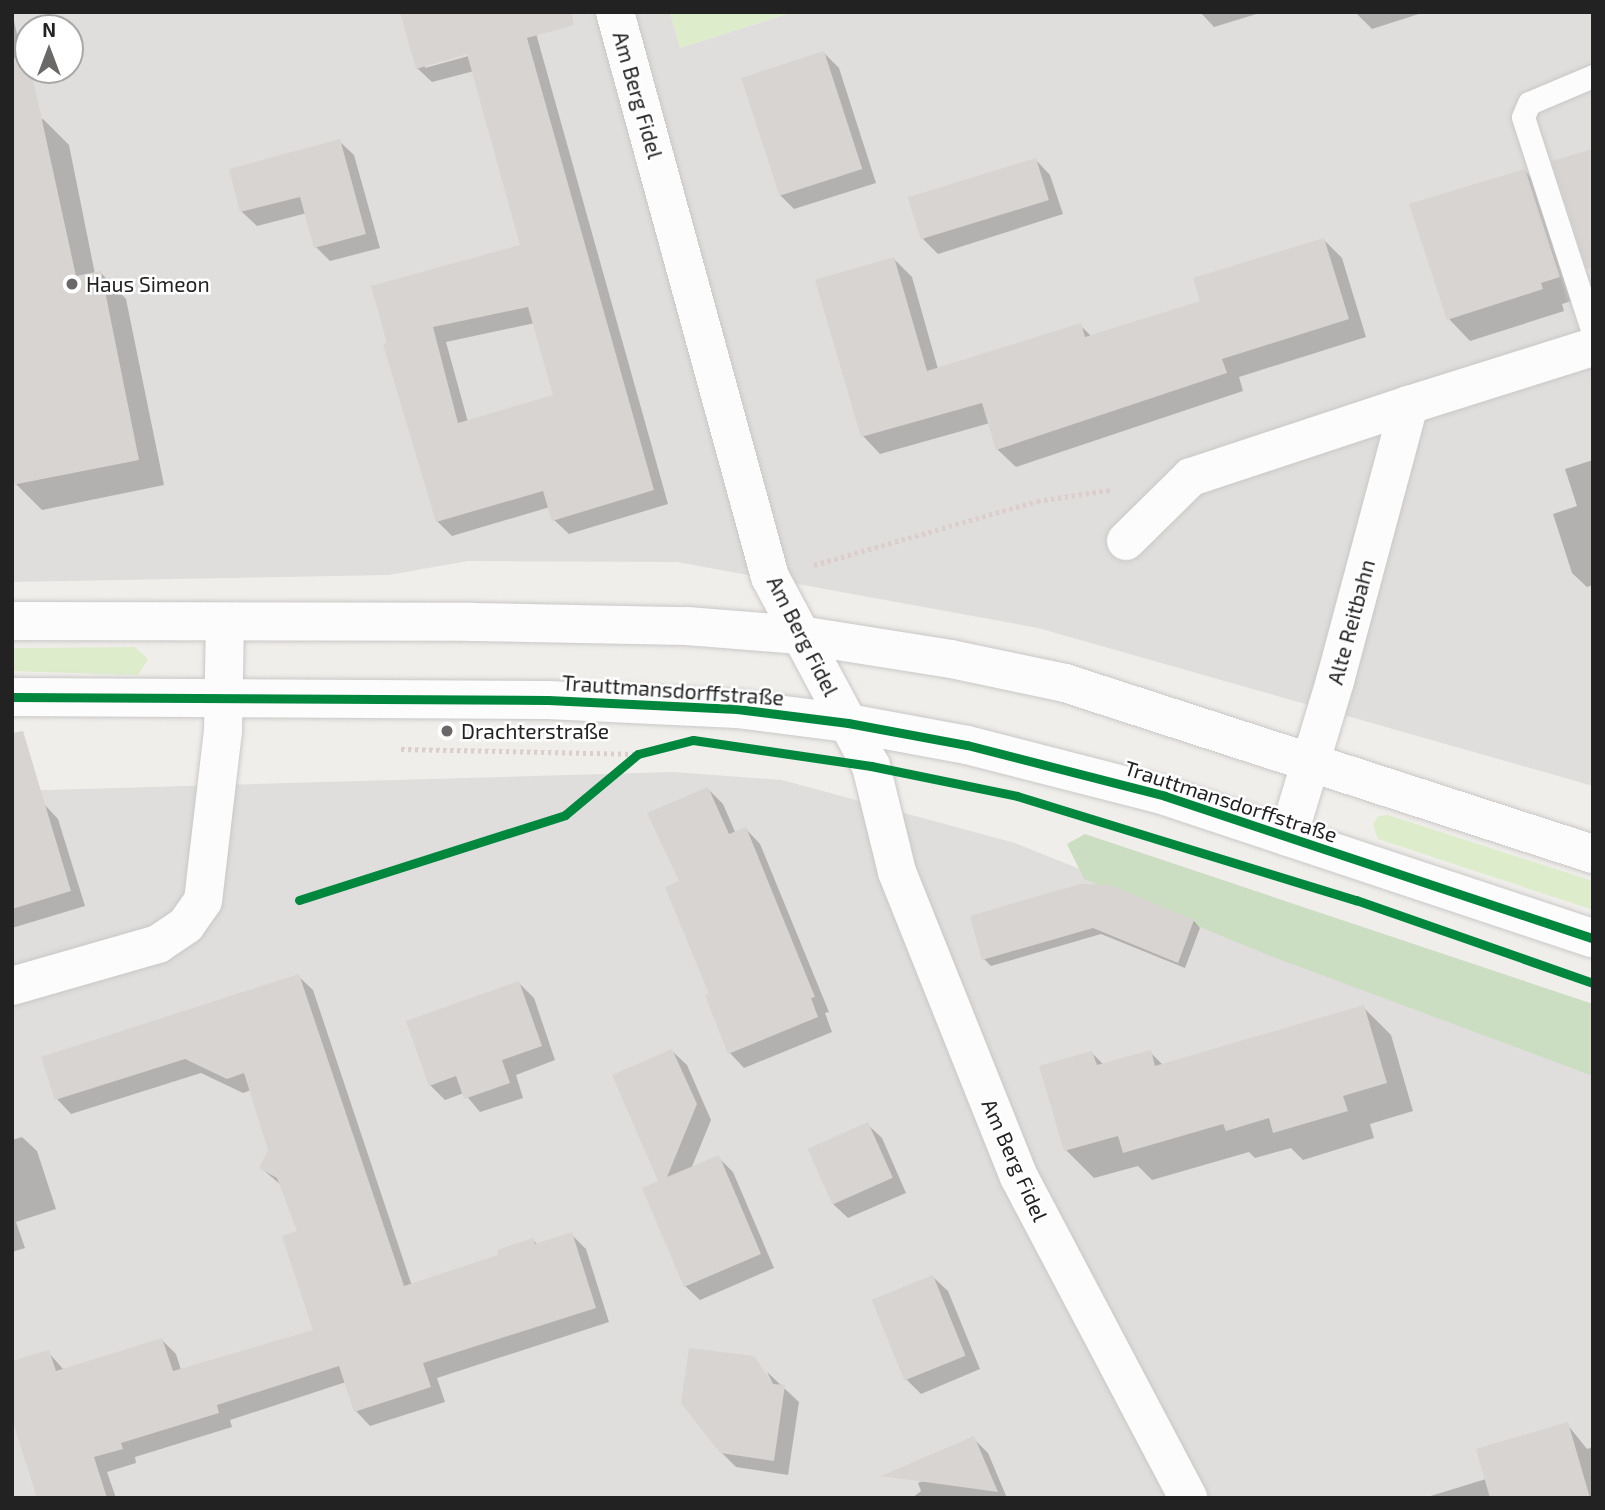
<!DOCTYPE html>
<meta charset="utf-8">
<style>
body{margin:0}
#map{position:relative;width:1605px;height:1510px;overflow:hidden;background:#f0eeeb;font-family:"Exo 2",sans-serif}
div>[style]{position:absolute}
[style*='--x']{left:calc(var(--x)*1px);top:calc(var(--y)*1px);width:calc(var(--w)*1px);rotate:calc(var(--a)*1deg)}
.residential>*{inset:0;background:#dfdedc}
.grass>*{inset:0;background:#ddeccb}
.forest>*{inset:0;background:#cbdec1}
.shadow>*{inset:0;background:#0003}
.building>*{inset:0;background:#d7d4d2;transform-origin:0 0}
.path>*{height:4.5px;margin-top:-2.25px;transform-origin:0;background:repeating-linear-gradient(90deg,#dccecd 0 3.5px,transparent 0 7px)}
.roads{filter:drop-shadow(0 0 2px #c9c8c7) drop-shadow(0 0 2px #c9c8c7)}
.service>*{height:23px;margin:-11.5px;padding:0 11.5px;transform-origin:11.5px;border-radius:11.5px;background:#fdfcfc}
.minor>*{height:38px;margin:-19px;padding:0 19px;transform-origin:19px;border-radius:19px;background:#fdfcfc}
.tertiary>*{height:38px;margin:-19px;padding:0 19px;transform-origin:19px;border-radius:19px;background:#fdfcfc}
.cycleway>*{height:9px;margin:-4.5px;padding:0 4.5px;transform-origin:4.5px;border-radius:4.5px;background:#00873e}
.dots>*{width:19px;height:19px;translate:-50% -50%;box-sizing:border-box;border:4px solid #fff;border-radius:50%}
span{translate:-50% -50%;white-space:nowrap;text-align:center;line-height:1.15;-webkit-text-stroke:5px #fff;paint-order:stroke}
.street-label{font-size:21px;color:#222}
.poi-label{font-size:21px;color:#222}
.left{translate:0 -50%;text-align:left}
.frame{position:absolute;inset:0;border:14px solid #222;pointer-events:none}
.north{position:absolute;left:14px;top:14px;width:70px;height:70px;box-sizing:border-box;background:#fff;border:2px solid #a7a7a7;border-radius:50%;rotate:0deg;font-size:19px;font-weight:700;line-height:28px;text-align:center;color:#222}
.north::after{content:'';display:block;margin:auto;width:24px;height:32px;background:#6a6968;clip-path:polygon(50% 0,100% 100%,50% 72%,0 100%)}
</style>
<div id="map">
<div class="residential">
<div style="clip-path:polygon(evenodd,12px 12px,670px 12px,680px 48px,793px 12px,1593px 12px,1593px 786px,1038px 628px,677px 562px,468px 561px,389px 575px,12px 582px,12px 12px,28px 28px,70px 28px,70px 70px,28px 70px,28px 28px)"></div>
<div style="clip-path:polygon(673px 772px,782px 780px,1015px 843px,1315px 963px,1593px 1061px,1593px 1498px,12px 1498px,12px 791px)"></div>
</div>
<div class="grass">
<div style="clip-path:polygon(670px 12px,793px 12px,680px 48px)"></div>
<div style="clip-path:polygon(135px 647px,148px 659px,138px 675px,12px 671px,12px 648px)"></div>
<div style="clip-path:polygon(1388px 815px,1593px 881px,1593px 910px,1378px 839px,1373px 825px,1378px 816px)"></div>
</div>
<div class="forest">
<div style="clip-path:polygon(1085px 834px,1593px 1004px,1593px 1076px,1268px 955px,1084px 879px,1067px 844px)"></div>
</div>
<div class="shadow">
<div style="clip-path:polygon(12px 12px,37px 121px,43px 119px,69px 145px,95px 274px,101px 273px,126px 299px,164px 485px,42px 510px,16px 484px,12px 465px)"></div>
<div style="clip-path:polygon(evenodd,530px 12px,668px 504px,569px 534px,554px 520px,550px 507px,452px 536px,437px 521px,385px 346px,522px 246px,474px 71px,432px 82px,417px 68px,530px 12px,475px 50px,476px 54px,425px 68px,425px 64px,475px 50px,530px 12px,535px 323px,555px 396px,468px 422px,446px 342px,535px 323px)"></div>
<div style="clip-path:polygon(1200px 12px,1263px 12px,1214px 27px)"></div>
<div style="clip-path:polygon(1355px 12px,1425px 12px,1372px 29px)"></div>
<div style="clip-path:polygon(824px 53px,839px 68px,876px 183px,794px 209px,779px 194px)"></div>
<div style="clip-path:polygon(339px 141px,354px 155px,380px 248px,330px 261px,316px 247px,307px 213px,257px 226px,242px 212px,231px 170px)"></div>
<div style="clip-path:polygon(1036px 160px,1050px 175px,1063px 214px,938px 254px,923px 239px)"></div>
<div style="clip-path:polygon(1525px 171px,1546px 192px,1581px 298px,1562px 304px,1564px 311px,1470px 341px,1449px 319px)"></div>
<div style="clip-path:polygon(1324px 240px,1342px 258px,1366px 337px,1239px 377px,1243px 391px,1016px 467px,998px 450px,990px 423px,880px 454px,863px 436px,894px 259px,912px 277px,938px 369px,1080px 325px,1092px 337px,1202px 303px)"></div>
<div style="clip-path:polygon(1593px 460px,1593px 585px,1587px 587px,1572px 573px,1553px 514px,1577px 506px,1565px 469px)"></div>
<div style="clip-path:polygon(708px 789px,723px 804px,736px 834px,746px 829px,760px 844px,829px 1012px,825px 1013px,832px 1032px,744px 1068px,730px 1053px,681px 882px)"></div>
<div style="clip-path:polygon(44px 804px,58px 819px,85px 906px,12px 928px,12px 814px)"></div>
<div style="clip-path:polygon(972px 917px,1194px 921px,1200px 928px,1185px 968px,1101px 934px,991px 966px,984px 959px)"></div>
<div style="clip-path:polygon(298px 976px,313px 990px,412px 1286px,500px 1257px,533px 1240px,538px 1245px,571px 1234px,586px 1249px,609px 1322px,437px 1378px,445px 1402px,370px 1426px,356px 1411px,346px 1382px,230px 1420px,232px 1427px,135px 1457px,136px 1463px,107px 1472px,116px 1498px,39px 1498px,48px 1352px,64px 1370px,162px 1340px,176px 1354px,181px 1370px,315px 1331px,299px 1232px,281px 1185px,261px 1168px,270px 1150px,251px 1090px,243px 1093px,201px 1073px,71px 1114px,57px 1099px,43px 1058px)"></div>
<div style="clip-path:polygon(519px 983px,534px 998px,555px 1060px,516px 1075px,523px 1098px,480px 1112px,464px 1093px,445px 1100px,430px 1085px)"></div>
<div style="clip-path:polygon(1363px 1007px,1391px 1035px,1413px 1111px,1370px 1124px,1374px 1138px,1303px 1160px,1291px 1148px,1255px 1158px,1249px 1152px,1152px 1180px,1138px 1166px,1094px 1178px,1066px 1150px,1092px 1053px,1104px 1065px,1150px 1052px,1164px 1066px)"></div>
<div style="clip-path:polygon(672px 1051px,687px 1065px,711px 1120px,691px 1169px,718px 1157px,733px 1172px,774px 1268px,700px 1300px,685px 1286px,660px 1182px)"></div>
<div style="clip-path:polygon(867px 1124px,882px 1138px,906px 1193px,848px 1218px,833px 1204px)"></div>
<div style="clip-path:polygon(22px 1137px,37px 1151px,56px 1209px,16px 1222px,25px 1248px,12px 1252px,12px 1140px)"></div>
<div style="clip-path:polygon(933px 1277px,948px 1291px,980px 1369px,921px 1394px,906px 1379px)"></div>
<div style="clip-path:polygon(753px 1358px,777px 1392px,767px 1372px,799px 1402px,788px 1475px,736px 1467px,721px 1452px)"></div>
<div style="clip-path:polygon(1567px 1424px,1587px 1449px,1593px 1447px,1593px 1498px,1424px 1498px,1486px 1479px)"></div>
<div style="clip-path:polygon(973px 1438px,988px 1453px,1007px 1498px,912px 1498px,921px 1491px,918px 1483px,931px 1478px)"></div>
</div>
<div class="building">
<div style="clip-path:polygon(evenodd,400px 12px,572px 12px,574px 25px,527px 38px,654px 490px,552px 521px,543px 491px,436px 522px,383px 344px,387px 343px,371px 286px,520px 245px,467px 54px,416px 69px,400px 12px,528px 307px,553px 395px,458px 423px,433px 327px,528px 307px)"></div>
<div style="left:824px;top:51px;width:124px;height:87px;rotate:72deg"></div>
<div style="clip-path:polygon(28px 56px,76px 276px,101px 271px,139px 460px,12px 485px,12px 58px)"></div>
<div style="clip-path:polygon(340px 139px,366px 234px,314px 248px,300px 197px,240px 212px,229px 169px)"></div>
<div style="clip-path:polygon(1593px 149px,1593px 267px,1587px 269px,1552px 161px)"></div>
<div style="left:1036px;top:158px;width:44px;height:134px;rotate:73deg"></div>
<div style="clip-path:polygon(1525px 169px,1560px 277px,1541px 283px,1543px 289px,1447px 320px,1409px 204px)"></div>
<div style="clip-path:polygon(1324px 238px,1349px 319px,1222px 359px,1227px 373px,996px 450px,982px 403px,861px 437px,815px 280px,894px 257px,927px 371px,1081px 323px,1085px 337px,1200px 301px,1193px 278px)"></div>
<div style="clip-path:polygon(23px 731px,71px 891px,12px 909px,12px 733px)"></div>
<div style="clip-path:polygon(708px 787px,729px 834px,746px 827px,815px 997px,811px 998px,818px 1017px,728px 1054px,705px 995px,709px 994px,665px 887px,679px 881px,647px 813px)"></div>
<div style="clip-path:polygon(1080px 884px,1110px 885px,1194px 920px,1178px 963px,1093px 928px,982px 960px,970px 916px)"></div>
<div style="clip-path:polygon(299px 974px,404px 1286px,498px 1255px,497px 1250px,533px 1238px,535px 1244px,572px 1232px,596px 1308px,423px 1363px,431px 1387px,354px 1412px,339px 1366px,217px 1405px,219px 1413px,121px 1443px,123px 1449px,94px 1457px,107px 1498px,37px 1498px,12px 1419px,12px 1361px,49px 1350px,56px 1371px,162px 1338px,173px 1371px,313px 1330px,282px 1236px,297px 1231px,277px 1178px,259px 1168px,268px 1150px,244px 1073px,227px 1079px,185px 1059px,55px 1100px,41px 1057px)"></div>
<div style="clip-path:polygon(519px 981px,542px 1046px,502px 1060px,510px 1083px,464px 1099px,456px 1076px,429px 1086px,406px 1021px)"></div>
<div style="clip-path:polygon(1364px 1005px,1387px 1083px,1343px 1096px,1348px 1111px,1273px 1133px,1269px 1118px,1226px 1131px,1223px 1124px,1123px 1153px,1118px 1136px,1064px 1151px,1039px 1066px,1092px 1051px,1097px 1065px,1151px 1050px,1155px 1066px)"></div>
<div style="clip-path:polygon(672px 1049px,697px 1104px,667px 1177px,719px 1155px,761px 1254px,684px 1287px,642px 1188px,658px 1181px,612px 1075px)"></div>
<div style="left:868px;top:1122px;width:61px;height:66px;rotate:66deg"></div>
<div style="left:933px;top:1275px;width:87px;height:66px;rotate:68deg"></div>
<div style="clip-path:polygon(689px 1348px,754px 1356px,773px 1384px,785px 1385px,774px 1461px,720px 1453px,681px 1403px)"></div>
<div style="clip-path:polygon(1568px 1422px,1590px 1498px,1490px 1498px,1476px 1449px)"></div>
<div style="clip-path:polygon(974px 1436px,998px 1492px,881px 1476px)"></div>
</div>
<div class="path">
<div style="--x:814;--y:565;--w:232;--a:-16"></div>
<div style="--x:1037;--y:501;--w:74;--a:-8.6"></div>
<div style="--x:401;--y:749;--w:237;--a:1.2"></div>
</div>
<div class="roads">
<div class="service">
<div style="--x:1593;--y:76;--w:69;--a:157.1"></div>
<div style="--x:1529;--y:103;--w:15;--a:113"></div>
<div style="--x:1523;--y:117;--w:226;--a:72"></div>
</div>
<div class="minor">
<div style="--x:615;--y:12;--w:586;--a:74.66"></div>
<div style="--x:770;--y:577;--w:214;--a:61.9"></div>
<div style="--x:871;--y:766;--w:109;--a:76.2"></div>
<div style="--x:897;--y:872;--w:328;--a:68.2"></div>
<div style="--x:1019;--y:1177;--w:363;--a:62.2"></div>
<div style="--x:1126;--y:541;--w:91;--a:-44.6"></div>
<div style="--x:1191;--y:477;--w:230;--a:-18.3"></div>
<div style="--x:1288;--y:837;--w:163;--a:-73.2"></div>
<div style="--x:1335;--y:681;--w:286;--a:-75"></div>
<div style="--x:1409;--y:405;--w:193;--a:-17.5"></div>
<div style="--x:12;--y:986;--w:152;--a:-16"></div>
<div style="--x:158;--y:944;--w:34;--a:-34"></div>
<div style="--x:186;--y:925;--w:29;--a:-55"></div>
<div style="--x:203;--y:901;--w:170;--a:-83.3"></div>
<div style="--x:223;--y:732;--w:110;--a:-89"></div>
</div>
<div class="tertiary">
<div style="--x:12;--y:621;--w:460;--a:0.1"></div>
<div style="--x:472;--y:622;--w:215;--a:1.1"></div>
<div style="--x:687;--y:626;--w:113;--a:4.6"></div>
<div style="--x:800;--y:635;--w:153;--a:9"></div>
<div style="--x:951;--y:659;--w:116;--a:11.9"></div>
<div style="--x:1065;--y:683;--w:555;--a:17.95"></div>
<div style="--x:12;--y:697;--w:536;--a:0.32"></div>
<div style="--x:548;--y:700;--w:189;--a:2.7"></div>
<div style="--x:737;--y:709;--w:112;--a:7.2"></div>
<div style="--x:848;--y:723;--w:121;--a:10.5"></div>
<div style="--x:967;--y:745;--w:204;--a:14.4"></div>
<div style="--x:1165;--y:796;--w:451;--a:18.4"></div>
</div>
</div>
<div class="cycleway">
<div style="--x:12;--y:697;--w:536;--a:0.32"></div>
<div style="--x:548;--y:700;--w:189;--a:2.7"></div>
<div style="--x:737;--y:709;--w:112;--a:7.2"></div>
<div style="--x:848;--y:723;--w:121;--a:10.5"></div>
<div style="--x:967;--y:745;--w:204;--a:14.4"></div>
<div style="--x:1165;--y:796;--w:451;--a:18.4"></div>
<div style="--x:299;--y:900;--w:279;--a:-17.7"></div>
<div style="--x:565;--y:815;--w:95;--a:-39.9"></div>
<div style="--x:638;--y:754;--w:57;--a:-14.3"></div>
<div style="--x:693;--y:740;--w:180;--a:8.3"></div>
<div style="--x:871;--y:766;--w:149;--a:11.6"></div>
<div style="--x:1017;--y:796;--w:355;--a:17.1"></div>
<div style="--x:1356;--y:900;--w:251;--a:19.3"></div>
</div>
<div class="dots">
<div style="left:72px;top:284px;background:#6a6968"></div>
<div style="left:447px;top:731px;background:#6a6968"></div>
</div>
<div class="street-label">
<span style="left:638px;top:95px;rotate:74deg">Am Berg Fidel</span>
<span style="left:1351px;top:622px;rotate:-75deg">Alte Reitbahn</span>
<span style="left:803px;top:636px;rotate:63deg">Am Berg Fidel</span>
<span style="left:673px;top:690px;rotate:4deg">Trauttmansdorffstraße</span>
<span style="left:1231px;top:801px;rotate:18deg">Trauttmansdorffstraße</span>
<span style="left:1015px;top:1160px;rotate:66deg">Am Berg Fidel</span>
</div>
<div class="poi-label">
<span class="left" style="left:86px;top:284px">Haus Simeon</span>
<span class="left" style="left:461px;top:731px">Drachterstraße</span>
</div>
<div class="frame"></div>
<div class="north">N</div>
</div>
